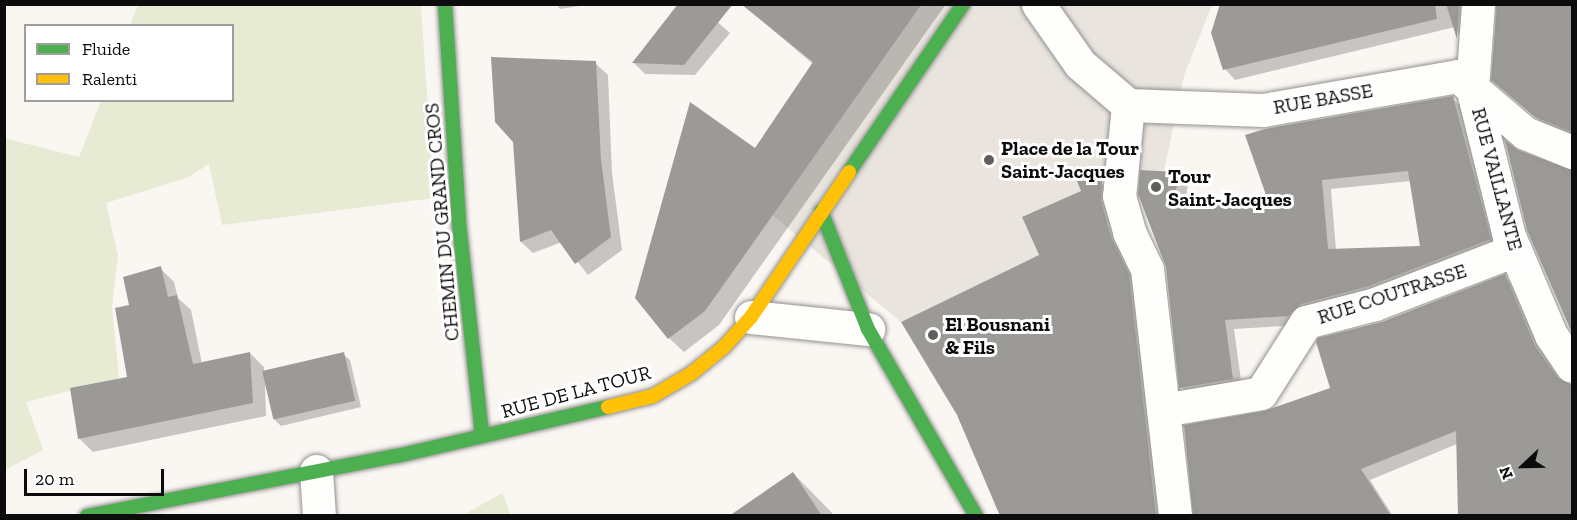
<!DOCTYPE html>
<style>
body{margin:0}
#map{position:relative;width:1577px;height:520px;overflow:hidden;background:#faf6f2;font-family:"Zilla Slab",serif}
div>[style]{position:absolute}
[style*='--x']{left:calc(var(--x)*1px);top:calc(var(--y)*1px);width:calc(var(--w)*1px);rotate:calc(var(--a)*1deg)}
.green>*{inset:0;background:#e7ebd4}
.plaza>*{inset:0;background:#e9e4de}
.shadow>*{inset:0;background:#0003}
.building>*{inset:0;background:#9c9a97;transform-origin:0 0}
.roads{filter:drop-shadow(0 0 2px #939190) drop-shadow(0 0 2px #939190)}
.street>*{height:33px;margin:-16.5px;padding:0 16.5px;transform-origin:16.5px;border-radius:16.5px;background:#fefefd}
.fast>*{height:14px;margin:-7px;padding:0 7px;transform-origin:7px;border-radius:7px;background:#4caf50}
.slow>*{height:14px;margin:-7px;padding:0 7px;transform-origin:7px;border-radius:7px;background:#ffc107}
.dots>*{width:16px;height:16px;translate:-50% -50%;box-sizing:border-box;border:3px solid #fff;border-radius:50%}
span{translate:-50% -50%;white-space:nowrap;text-align:center;line-height:1.15;-webkit-text-stroke:6px #fff;paint-order:stroke}
.street-label{font-size:20px;color:#0c0c0c}
.poi-label{font-size:20px;color:#0c0c0c;font-weight:700}
.left{translate:0 -50%;text-align:left}
.frame{position:absolute;inset:0;border:6px solid #0c0c0c;pointer-events:none}
.legend{position:absolute;left:24px;top:24px;width:210px;height:78px;box-sizing:border-box;background:#fff;border:2px solid #9e9e9e;margin:0;padding:8px 10px;list-style:none;font-size:18px;color:#0c0c0c}
.legend li{display:flex;align-items:center;gap:12px;height:30px}
.legend b{width:30px;border:2px solid #9e9e9e}
.north{position:absolute;left:1493px;top:436px;width:60px;height:60px;-webkit-text-stroke:4px #fff;paint-order:stroke;rotate:248deg;font-size:16px;font-weight:700;line-height:24px;text-align:center;color:#0c0c0c}
.north::after{content:'';display:block;margin:auto;width:21px;height:27px;background:#0c0c0c;clip-path:polygon(50% 0,100% 100%,50% 72%,0 100%)}
.scale{position:absolute;left:24px;top:469px;width:140px;height:27px;box-sizing:border-box;border:3px solid #0c0c0c;border-top:0;padding-left:8px;font-size:18px;line-height:21px;white-space:nowrap;color:#0c0c0c;-webkit-text-stroke:4px #fff;paint-order:stroke}
</style>
<div id="map">
<div class="green">
<div style="clip-path:polygon(138px 5px,421px 5px,434px 198px,222px 225px,209px 164px,189px 177px,106px 203px,118px 256px,112px 307px,119px 378px,26px 402px,43px 450px,5px 470px,4px 138px,79px 157px,101px 101px,232px 100px,232px 26px,130px 25px)"></div>
<div style="clip-path:polygon(502px 493px,511px 515px,463px 515px)"></div>
</div>
<div class="plaza">
<div style="clip-path:polygon(922px 5px,1212px 5px,1184px 76px,1164px 171px,1135px 170px,1104px 181px,1078px 181px,1081px 191px,1023px 218px,1039px 256px,901px 322px,772px 215px)"></div>
</div>
<div class="shadow">
<div style="clip-path:polygon(556px 4px,593px 4px,560px 9px)"></div>
<div style="clip-path:polygon(697px 4px,730px 33px,695px 75px,645px 74px,634px 63px)"></div>
<div style="clip-path:polygon(742px 4px,946px 4px,719px 325px,684px 352px,669px 338px,756px 150px,813px 64px)"></div>
<div style="clip-path:polygon(1221px 4px,1473px 4px,1467px 47px,1455px 27px,1235px 80px,1225px 69px)"></div>
<div style="clip-path:polygon(1496px 4px,1572px 4px,1572px 137px,1547px 127px,1493px 79px)"></div>
<div style="clip-path:polygon(595px 63px,608px 75px,612px 173px,622px 250px,588px 275px,562px 242px,533px 253px,521px 242px,514px 141px)"></div>
<div style="clip-path:polygon(evenodd,1452px 98px,1462px 107px,1499px 249px,1298px 325px,1234px 329px,1242px 388px,1191px 397px,1181px 387px,1167px 267px,1140px 194px,1178px 173px,1188px 183px,1185px 204px,1268px 197px,1452px 98px,1411px 181px,1422px 247px,1336px 250px,1331px 189px,1411px 181px)"></div>
<div style="clip-path:polygon(1517px 152px,1572px 172px,1572px 331px,1569px 325px)"></div>
<div style="clip-path:polygon(1101px 183px,1111px 193px,1138px 286px,1164px 516px,1003px 516px,959px 415px,1041px 256px)"></div>
<div style="clip-path:polygon(160px 268px,174px 282px,178px 298px,191px 310px,202px 364px,250px 353px,264px 367px,264px 373px,343px 354px,350px 360px,361px 407px,281px 426px,275px 420px,265px 384px,266px 416px,93px 452px,79px 438px,129px 378px,131px 306px)"></div>
<div style="clip-path:polygon(1504px 276px,1515px 286px,1544px 354px,1561px 380px,1572px 386px,1572px 516px,1459px 516px,1457px 444px,1370px 480px,1393px 516px,1195px 516px,1265px 413px,1332px 389px,1382px 323px)"></div>
<div style="clip-path:polygon(793px 473px,835px 516px,747px 516px)"></div>
</div>
<div class="building">
<div style="clip-path:polygon(678px 4px,733px 4px,684px 65px,632px 63px)"></div>
<div style="clip-path:polygon(741px 4px,922px 4px,705px 311px,668px 339px,635px 298px,690px 102px,755px 148px,813px 62px)"></div>
<div style="clip-path:polygon(1220px 4px,1435px 4px,1437px 19px,1223px 70px,1211px 33px)"></div>
<div style="clip-path:polygon(1446px 4px,1459px 4px,1457px 39px)"></div>
<div style="clip-path:polygon(1497px 4px,1572px 4px,1572px 132px,1535px 117px,1491px 80px)"></div>
<div style="clip-path:polygon(491px 57px,596px 61px,601px 160px,611px 237px,575px 264px,551px 230px,520px 242px,513px 142px,495px 122px)"></div>
<div style="clip-path:polygon(evenodd,1453px 96px,1491px 239px,1369px 286px,1301px 304px,1288px 316px,1225px 320px,1233px 379px,1179px 388px,1166px 267px,1138px 194px,1140px 170px,1179px 172px,1174px 203px,1266px 195px,1245px 135px,1265px 129px,1453px 96px,1408px 171px,1420px 246px,1328px 249px,1322px 180px,1408px 171px)"></div>
<div style="clip-path:polygon(1505px 140px,1518px 150px,1572px 170px,1572px 333px,1527px 230px)"></div>
<div style="clip-path:polygon(1077px 181px,1102px 181px,1101px 201px,1111px 237px,1129px 274px,1156px 516px,1000px 516px,957px 415px,901px 322px,1039px 255px,1022px 217px,1081px 191px)"></div>
<div style="clip-path:polygon(161px 266px,168px 297px,177px 295px,193px 364px,250px 352px,253px 403px,78px 439px,70px 388px,127px 377px,115px 308px,129px 305px,123px 277px)"></div>
<div style="clip-path:polygon(1505px 274px,1535px 346px,1557px 377px,1572px 385px,1572px 516px,1458px 516px,1456px 431px,1361px 469px,1391px 516px,1193px 516px,1184px 425px,1264px 411px,1330px 388px,1316px 342px,1318px 338px,1382px 322px)"></div>
<div style="left:344px;top:352px;width:50px;height:84px;rotate:77deg"></div>
<div style="clip-path:polygon(793px 472px,822px 516px,729px 516px)"></div>
</div>
<div class="roads">
<div class="street">
<div style="--x:1038;--y:4;--w:73;--a:55"></div>
<div style="--x:1080;--y:64;--w:63;--a:40.5"></div>
<div style="--x:1128;--y:105;--w:135;--a:2.1"></div>
<div style="--x:1263;--y:110;--w:198;--a:-9.9"></div>
<div style="--x:1458;--y:76;--w:88;--a:40.4"></div>
<div style="--x:1525;--y:133;--w:51;--a:22"></div>
<div style="--x:1478;--y:4;--w:83;--a:94.1"></div>
<div style="--x:1472;--y:87;--w:154;--a:76.1"></div>
<div style="--x:1509;--y:236;--w:108;--a:67"></div>
<div style="--x:1551;--y:335;--w:37;--a:56"></div>
<div style="--x:1128;--y:105;--w:91;--a:95.6"></div>
<div style="--x:1119;--y:196;--w:37;--a:74"></div>
<div style="--x:1129;--y:232;--w:41;--a:64.1"></div>
<div style="--x:1147;--y:269;--w:249;--a:83.5"></div>
<div style="--x:751;--y:317;--w:118;--a:5.9"></div>
<div style="--x:1163;--y:410;--w:99;--a:-9.8"></div>
<div style="--x:1261;--y:393;--w:84;--a:-57.6"></div>
<div style="--x:1306;--y:322;--w:71;--a:-14.6"></div>
<div style="--x:1375;--y:304;--w:150;--a:-21.1"></div>
<div style="--x:316;--y:471;--w:45;--a:86.2"></div>
</div>
<div class="fast">
<div style="--x:445;--y:4;--w:219;--a:86.3"></div>
<div style="--x:459;--y:223;--w:214;--a:83.8"></div>
<div style="--x:849;--y:172;--w:203;--a:-55.8"></div>
<div style="--x:821;--y:211;--w:127;--a:68.3"></div>
<div style="--x:868;--y:329;--w:216;--a:60"></div>
<div style="--x:87;--y:516;--w:316;--a:-11"></div>
<div style="--x:397;--y:456;--w:217;--a:-13.1"></div>
</div>
<div class="slow">
<div style="--x:608;--y:407;--w:46;--a:-13.7"></div>
<div style="--x:653;--y:396;--w:45;--a:-30.5"></div>
<div style="--x:692;--y:373;--w:41;--a:-39.1"></div>
<div style="--x:724;--y:347;--w:40;--a:-48"></div>
<div style="--x:751;--y:317;--w:175;--a:-55.9"></div>
</div>
</div>
<div class="dots">
<div style="left:989px;top:160px;background:#5f5e5c"></div>
<div style="left:1156px;top:187px;background:#5f5e5c"></div>
<div style="left:933px;top:335px;background:#5f5e5c"></div>
</div>
<div class="street-label">
<span style="left:1323px;top:99px;rotate:-10deg">RUE BASSE</span>
<span style="left:1497px;top:179px;rotate:75deg">RUE VAILLANTE</span>
<span style="left:442px;top:222px;rotate:-95deg">CHEMIN DU GRAND CROS</span>
<span style="left:1392px;top:294px;rotate:-18deg">RUE COUTRASSE</span>
<span style="left:576px;top:392px;rotate:-15deg">RUE DE LA TOUR</span>
</div>
<div class="poi-label">
<span class="left" style="left:1001px;top:160px">Place de la Tour<br>Saint-Jacques</span>
<span class="left" style="left:1168px;top:188px">Tour<br>Saint-Jacques</span>
<span class="left" style="left:945px;top:336px">El Bousnani<br>&amp; Fils</span>
</div>
<div class="frame"></div>
<ul class="legend">
<li><b style="height:8px;background:#4caf50"></b>Fluide</li>
<li><b style="height:8px;background:#ffc107"></b>Ralenti</li>
</ul>
<div class="north">N</div>
<div class="scale">20 m</div>
</div>
